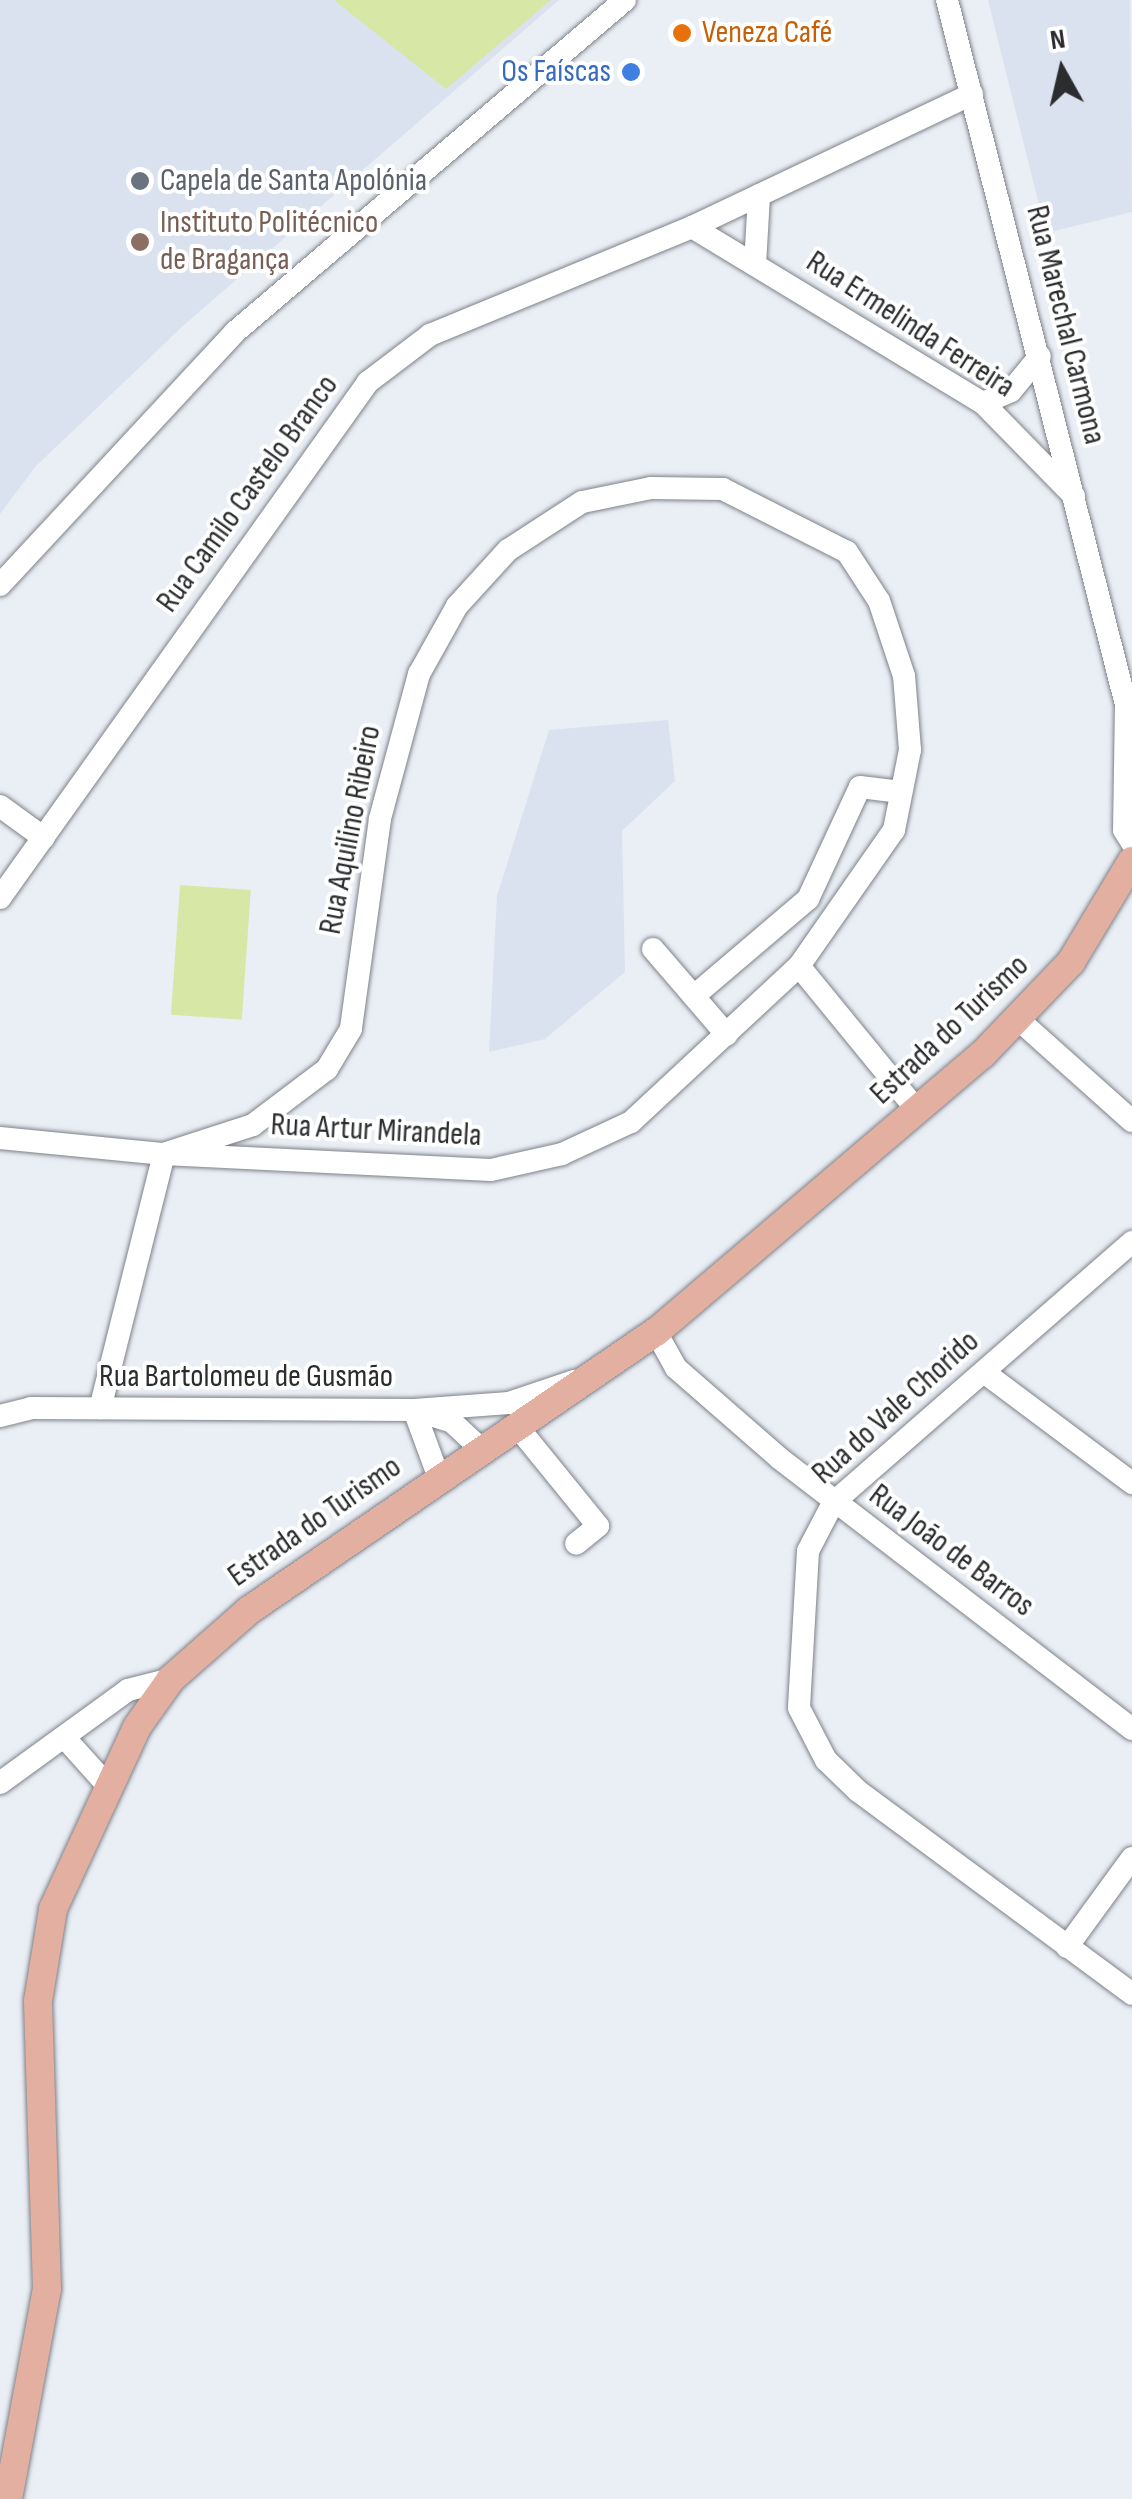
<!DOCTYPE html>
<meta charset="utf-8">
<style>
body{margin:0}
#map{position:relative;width:1132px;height:2499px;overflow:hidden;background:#eaeef5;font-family:"Sofia Sans Condensed",sans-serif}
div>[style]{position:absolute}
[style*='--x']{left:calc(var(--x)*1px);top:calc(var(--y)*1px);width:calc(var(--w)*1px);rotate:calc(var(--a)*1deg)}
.built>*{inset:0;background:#dae2f0}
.green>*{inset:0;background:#d7e7a6;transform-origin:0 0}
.roads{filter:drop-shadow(0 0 2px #7e8288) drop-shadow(0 0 2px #7e8288)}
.minor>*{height:22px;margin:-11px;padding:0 11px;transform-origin:11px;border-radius:11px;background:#fff}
.major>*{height:28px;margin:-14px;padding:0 14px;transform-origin:14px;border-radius:14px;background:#e2afa1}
.dots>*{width:28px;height:28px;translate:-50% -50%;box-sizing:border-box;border:5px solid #fff;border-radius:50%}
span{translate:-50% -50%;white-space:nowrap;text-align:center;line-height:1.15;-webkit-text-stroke:8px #fff;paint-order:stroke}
.food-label{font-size:32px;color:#c56008}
.left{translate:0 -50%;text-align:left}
.shop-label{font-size:32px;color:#366cbe}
.right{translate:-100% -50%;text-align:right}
.worship-label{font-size:32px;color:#5b616d}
.education-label{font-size:32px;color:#785e54}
.street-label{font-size:32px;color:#2a2c2e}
.north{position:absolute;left:1012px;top:20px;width:100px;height:100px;-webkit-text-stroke:8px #fff;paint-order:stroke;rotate:352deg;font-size:28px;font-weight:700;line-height:40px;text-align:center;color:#2a2c2e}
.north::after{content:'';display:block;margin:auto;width:35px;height:45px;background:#2a2c2e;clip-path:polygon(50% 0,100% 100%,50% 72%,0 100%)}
</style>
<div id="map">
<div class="built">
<div style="clip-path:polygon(0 0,559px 0,184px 325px,36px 466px,0 514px)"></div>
<div style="clip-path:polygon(988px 0,1130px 0,1132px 212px,1046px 233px)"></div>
<div style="clip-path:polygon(668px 720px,675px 781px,622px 831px,625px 972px,545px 1039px,489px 1052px,497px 896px,549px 730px)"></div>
</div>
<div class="green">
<div style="clip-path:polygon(334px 0,551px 0,446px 89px)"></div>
<div style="left:180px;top:885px;width:71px;height:130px;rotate:4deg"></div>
</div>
<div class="roads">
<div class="minor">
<div style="--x:947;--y:0;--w:727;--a:75.75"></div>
<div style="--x:1126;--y:705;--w:125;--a:90.9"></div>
<div style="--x:1124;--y:830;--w:15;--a:58"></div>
<div style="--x:692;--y:227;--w:340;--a:31.2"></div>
<div style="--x:983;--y:403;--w:130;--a:45.6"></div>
<div style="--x:755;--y:265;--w:70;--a:-86.7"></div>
<div style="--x:983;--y:403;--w:30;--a:-23"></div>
<div style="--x:1011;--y:391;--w:45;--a:-50.4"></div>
<div style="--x:0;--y:585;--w:345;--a:-47.1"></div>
<div style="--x:235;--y:332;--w:512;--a:-40.41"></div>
<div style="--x:0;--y:806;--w:54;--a:36"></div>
<div style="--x:0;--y:898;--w:634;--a:-54.5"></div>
<div style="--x:368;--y:382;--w:78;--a:-37.2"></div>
<div style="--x:430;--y:335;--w:283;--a:-22.4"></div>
<div style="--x:692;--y:227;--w:310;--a:-25.4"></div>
<div style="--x:653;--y:949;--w:113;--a:49.3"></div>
<div style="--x:799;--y:966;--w:186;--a:50.7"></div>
<div style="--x:694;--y:996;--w:150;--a:-40.4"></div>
<div style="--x:808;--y:899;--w:123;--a:-65.1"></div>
<div style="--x:860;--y:787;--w:41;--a:7"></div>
<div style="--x:1020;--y:1021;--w:150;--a:41.8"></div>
<div style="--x:0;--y:1138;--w:165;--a:5.6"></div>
<div style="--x:164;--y:1154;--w:327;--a:2.8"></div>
<div style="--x:491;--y:1170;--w:73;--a:-12.7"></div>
<div style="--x:562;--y:1154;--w:76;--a:-24.9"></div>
<div style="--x:631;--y:1122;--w:229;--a:-42.9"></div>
<div style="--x:799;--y:966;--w:166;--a:-55.1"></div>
<div style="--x:894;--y:830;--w:82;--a:-78.7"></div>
<div style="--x:910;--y:750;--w:74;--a:-94.6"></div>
<div style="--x:904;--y:676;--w:79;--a:-108.4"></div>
<div style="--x:879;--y:601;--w:59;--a:-123.1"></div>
<div style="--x:847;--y:552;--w:139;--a:-153.1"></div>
<div style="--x:723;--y:489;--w:72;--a:-179.2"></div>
<div style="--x:651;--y:488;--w:70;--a:168.5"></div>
<div style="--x:582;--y:502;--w:88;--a:147"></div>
<div style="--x:508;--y:550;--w:76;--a:132.3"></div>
<div style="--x:457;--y:606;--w:78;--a:119.2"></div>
<div style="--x:419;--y:674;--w:150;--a:105.1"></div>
<div style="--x:380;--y:819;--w:212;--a:97.9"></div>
<div style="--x:351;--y:1029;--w:47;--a:121"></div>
<div style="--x:327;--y:1069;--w:93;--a:142.9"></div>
<div style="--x:253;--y:1125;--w:94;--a:162"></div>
<div style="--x:164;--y:1154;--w:262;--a:104.1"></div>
<div style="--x:1132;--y:1242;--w:397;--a:138.9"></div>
<div style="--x:833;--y:1503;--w:54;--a:117.5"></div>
<div style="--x:808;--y:1551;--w:157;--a:93.3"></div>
<div style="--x:799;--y:1708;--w:59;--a:62.6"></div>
<div style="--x:826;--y:1760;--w:45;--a:44.1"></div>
<div style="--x:858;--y:1791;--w:341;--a:36.5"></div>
<div style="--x:656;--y:1332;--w:41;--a:60.9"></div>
<div style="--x:676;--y:1368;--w:137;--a:41.1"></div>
<div style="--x:779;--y:1458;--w:445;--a:37.5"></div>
<div style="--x:985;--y:1373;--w:184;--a:36.8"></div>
<div style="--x:0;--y:1416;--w:32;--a:-14"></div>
<div style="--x:31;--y:1408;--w:383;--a:0.3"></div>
<div style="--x:414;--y:1410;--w:39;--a:17"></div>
<div style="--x:451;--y:1421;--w:40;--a:43"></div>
<div style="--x:516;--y:1425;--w:130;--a:50.9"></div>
<div style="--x:598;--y:1526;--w:28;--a:141"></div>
<div style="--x:439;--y:1478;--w:72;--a:-110.2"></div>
<div style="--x:414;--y:1410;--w:95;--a:-4.2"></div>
<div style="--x:509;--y:1403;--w:69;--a:-18.7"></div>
<div style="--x:64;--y:1737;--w:66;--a:48.1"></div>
<div style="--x:0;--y:1783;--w:158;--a:-36"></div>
<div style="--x:128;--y:1690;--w:44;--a:-14.3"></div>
<div style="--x:1067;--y:1947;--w:110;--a:-53.9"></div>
</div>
<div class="major">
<div style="--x:8;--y:2499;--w:214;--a:-79.5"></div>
<div style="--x:47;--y:2289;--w:288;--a:-91.8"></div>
<div style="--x:38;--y:2001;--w:93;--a:-80.7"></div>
<div style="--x:53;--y:1909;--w:200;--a:-65.2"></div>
<div style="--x:137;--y:1727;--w:59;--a:-54.7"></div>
<div style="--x:171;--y:1679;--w:103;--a:-41.4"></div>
<div style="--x:248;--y:1611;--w:494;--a:-34.4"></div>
<div style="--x:656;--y:1332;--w:429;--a:-40.4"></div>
<div style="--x:983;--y:1054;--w:127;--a:-46.3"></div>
<div style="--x:1071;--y:962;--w:118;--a:-58.9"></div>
</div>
</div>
<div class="dots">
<div style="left:682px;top:33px;background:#e8710a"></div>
<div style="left:631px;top:72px;background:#3f7fe0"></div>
<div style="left:140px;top:181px;background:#6b7280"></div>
<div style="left:140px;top:242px;background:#8d6e63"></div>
</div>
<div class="food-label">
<span class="left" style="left:702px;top:33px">Veneza Café</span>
</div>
<div class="shop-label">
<span class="right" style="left:611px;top:72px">Os Faíscas</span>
</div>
<div class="worship-label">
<span class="left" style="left:160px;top:181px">Capela de Santa Apolónia</span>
</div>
<div class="education-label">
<span class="left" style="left:160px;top:242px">Instituto Politécnico<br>de Bragança</span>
</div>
<div class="street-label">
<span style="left:910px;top:325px;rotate:33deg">Rua Ermelinda Ferreira</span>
<span style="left:1065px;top:325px;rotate:76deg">Rua Marechal Carmona</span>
<span style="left:248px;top:494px;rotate:-54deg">Rua Camilo Castelo Branco</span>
<span style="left:351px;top:830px;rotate:-79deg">Rua Aquilino Ribeiro</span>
<span style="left:950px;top:1030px;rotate:-43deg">Estrada do Turismo</span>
<span style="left:376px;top:1131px;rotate:3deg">Rua Artur Mirandela</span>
<span style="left:246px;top:1377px">Rua Bartolomeu de Gusmão</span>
<span style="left:896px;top:1408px;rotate:-42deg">Rua do Vale Chorido</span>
<span style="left:315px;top:1522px;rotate:-35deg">Estrada do Turismo</span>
<span style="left:951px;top:1551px;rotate:37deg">Rua João de Barros</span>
</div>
<div class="north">N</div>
</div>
